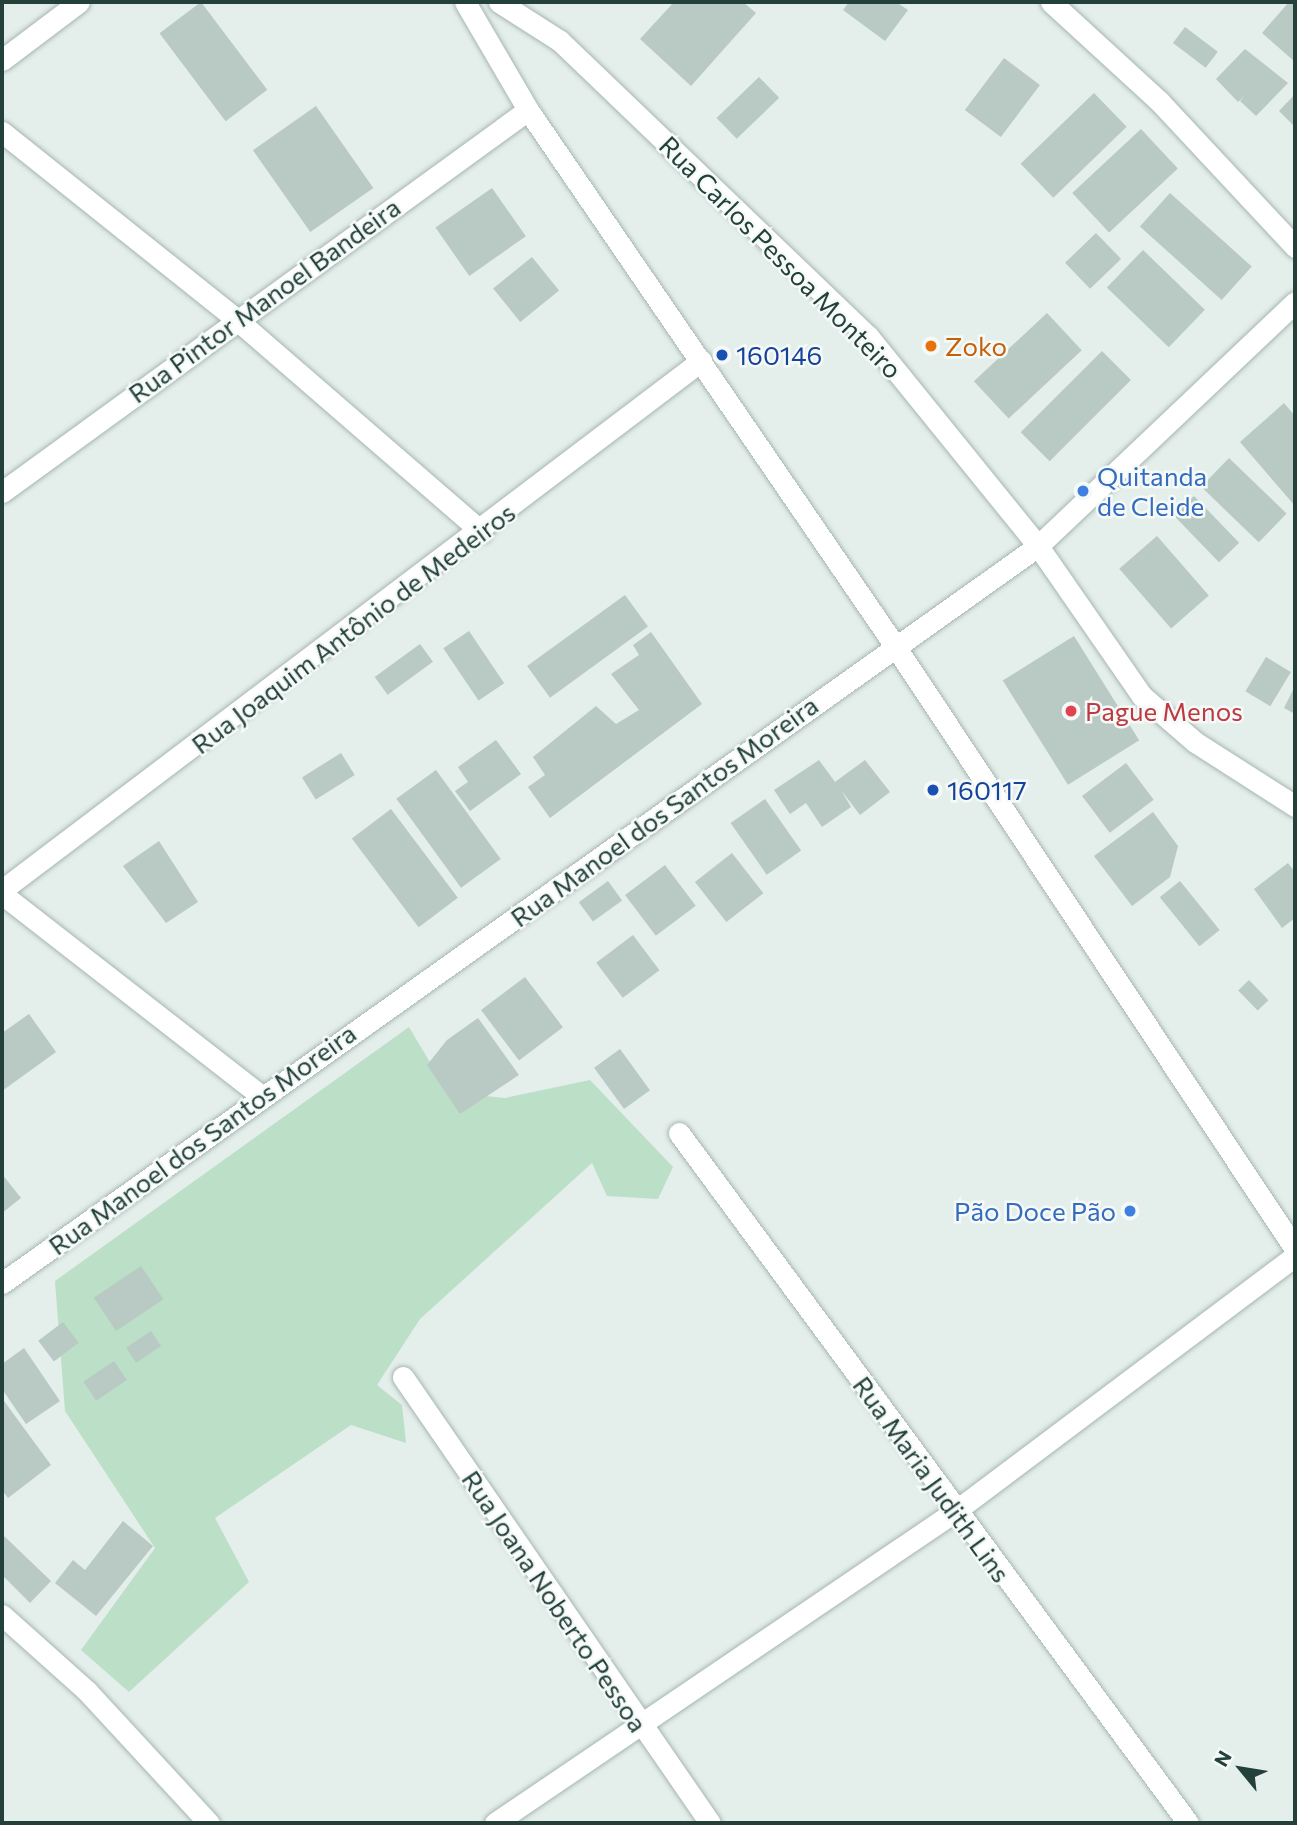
<!DOCTYPE html>
<meta charset="utf-8">
<style>
body{margin:0}
#map{position:relative;width:1297px;height:1825px;overflow:hidden;background:#e4eeea;font-family:Commissioner,sans-serif}
div>[style]{position:absolute}
[style*='--x']{left:calc(var(--x)*1px);top:calc(var(--y)*1px);width:calc(var(--w)*1px);rotate:calc(var(--a)*1deg)}
.green>*{inset:0;background:#bcdfc8}
.building>*{inset:0;background:#b9c9c3;transform-origin:0 0}
.roads{filter:drop-shadow(0 0 2px #a6b6b2) drop-shadow(0 0 2px #a6b6b2)}
.minor>*{height:21px;margin:-10.5px;padding:0 10.5px;transform-origin:10.5px;border-radius:10.5px;background:#fff}
.tertiary>*{height:21px;margin:-10.5px;padding:0 10.5px;transform-origin:10.5px;border-radius:10.5px;background:#fff}
.secondary>*{height:21px;margin:-10.5px;padding:0 10.5px;transform-origin:10.5px;border-radius:10.5px;background:#fff}
.dots>*{width:19px;height:19px;translate:-50% -50%;box-sizing:border-box;border:4px solid #f5faf8;border-radius:50%}
span{translate:-50% -50%;white-space:nowrap;text-align:center;line-height:1.15;-webkit-text-stroke:5px #f5faf8;paint-order:stroke}
.street-label{font-size:26px;color:#23403a}
.food-label{font-size:26px;color:#c56008}
.left{translate:0 -50%;text-align:left}
.transit-label{font-size:26px;color:#164399}
.shop-label{font-size:26px;color:#366cbe}
.right{translate:-100% -50%;text-align:right}
.health-label{font-size:26px;color:#be3a42}
.frame{position:absolute;inset:0;border:4px solid #23403a;pointer-events:none}
.north{position:absolute;left:1206px;top:1734px;width:70px;height:70px;-webkit-text-stroke:5px #f5faf8;paint-order:stroke;rotate:300deg;font-size:19px;font-weight:700;line-height:28px;text-align:center;color:#23403a}
.north::after{content:'';display:block;margin:auto;width:24px;height:32px;background:#23403a;clip-path:polygon(50% 0,100% 100%,50% 72%,0 100%)}
</style>
<div id="map">
<div class="green">
<div style="clip-path:polygon(409px 1027px,460px 1113px,485px 1096px,505px 1098px,590px 1080px,673px 1167px,658px 1199px,607px 1196px,592px 1163px,420px 1319px,377px 1385px,402px 1405px,406px 1443px,351px 1425px,215px 1518px,249px 1582px,129px 1692px,81px 1650px,155px 1548px,65px 1411px,55px 1281px)"></div>
</div>
<div class="building">
<div style="left:201px;top:2px;width:110px;height:52px;rotate:53deg"></div>
<div style="clip-path:polygon(674px 2px,743px 2px,756px 13px,691px 86px,640px 39px)"></div>
<div style="clip-path:polygon(849px 2px,896px 2px,908px 10px,885px 41px,843px 10px)"></div>
<div style="clip-path:polygon(1289px 2px,1295px 2px,1295px 62px,1262px 33px)"></div>
<div style="left:1185px;top:27px;width:41px;height:20px;rotate:37deg"></div>
<div style="clip-path:polygon(1245px 49px,1288px 83px,1256px 116px,1240px 101px,1245px 95px,1238px 102px,1216px 79px)"></div>
<div style="left:1004px;top:58px;width:45px;height:65px;rotate:37deg"></div>
<div style="left:759px;top:77px;width:29px;height:59px;rotate:46deg"></div>
<div style="left:1094px;top:93px;width:47px;height:102px;rotate:46deg"></div>
<div style="clip-path:polygon(1295px 94px,1295px 127px,1279px 111px)"></div>
<div style="left:316px;top:106px;width:100px;height:77px;rotate:55deg"></div>
<div style="left:1141px;top:129px;width:54px;height:94px;rotate:47deg"></div>
<div style="left:492px;top:188px;width:59px;height:69px;rotate:55deg"></div>
<div style="left:1170px;top:193px;width:110px;height:45px;rotate:42deg"></div>
<div style="left:1096px;top:233px;width:36px;height:43px;rotate:46deg"></div>
<div style="left:1143px;top:250px;width:86px;height:52px;rotate:44deg"></div>
<div style="left:532px;top:257px;width:43px;height:50px;rotate:51deg"></div>
<div style="left:1047px;top:313px;width:51px;height:100px;rotate:47deg"></div>
<div style="left:1102px;top:351px;width:41px;height:115px;rotate:45deg"></div>
<div style="clip-path:polygon(1284px 403px,1295px 416px,1295px 506px,1240px 442px)"></div>
<div style="left:1229px;top:458px;width:80px;height:40px;rotate:44deg"></div>
<div style="left:1194px;top:496px;width:65px;height:28px;rotate:46deg"></div>
<div style="left:1157px;top:536px;width:79px;height:50px;rotate:49deg"></div>
<div style="left:625px;top:595px;width:39px;height:121px;rotate:54deg"></div>
<div style="left:469px;top:631px;width:63px;height:31px;rotate:56deg"></div>
<div style="clip-path:polygon(651px 632px,702px 704px,550px 818px,528px 787px,545px 775px,533px 757px,596px 706px,616px 724px,639px 710px,611px 674px,639px 655px,633px 645px)"></div>
<div style="left:1074px;top:636px;width:123px;height:84px;rotate:58deg"></div>
<div style="left:420px;top:644px;width:22px;height:56px;rotate:54deg"></div>
<div style="left:1266px;top:657px;width:29px;height:40px;rotate:31deg"></div>
<div style="clip-path:polygon(1295px 686px,1295px 714px,1284px 708px)"></div>
<div style="clip-path:polygon(496px 740px,521px 774px,470px 811px,455px 791px,468px 782px,458px 767px)"></div>
<div style="left:341px;top:753px;width:26px;height:46px;rotate:58deg"></div>
<div style="clip-path:polygon(819px 760px,835px 782px,865px 760px,890px 792px,860px 815px,841px 790px,851px 807px,822px 827px,806px 803px,790px 814px,774px 790px)"></div>
<div style="left:1126px;top:763px;width:46px;height:55px;rotate:53deg"></div>
<div style="left:436px;top:770px;width:110px;height:49px;rotate:54deg"></div>
<div style="left:765px;top:799px;width:63px;height:42px;rotate:55deg"></div>
<div style="left:391px;top:809px;width:111px;height:49px;rotate:53deg"></div>
<div style="clip-path:polygon(1153px 812px,1178px 846px,1170px 877px,1132px 906px,1094px 856px)"></div>
<div style="clip-path:polygon(159px 841px,198px 902px,166px 923px,123px 866px)"></div>
<div style="left:732px;top:853px;width:51px;height:47px;rotate:52deg"></div>
<div style="clip-path:polygon(1288px 863px,1295px 872px,1295px 918px,1282px 928px,1254px 889px)"></div>
<div style="left:665px;top:865px;width:51px;height:50px;rotate:53deg"></div>
<div style="left:608px;top:881px;width:24px;height:36px;rotate:54deg"></div>
<div style="left:1180px;top:881px;width:63px;height:26px;rotate:51deg"></div>
<div style="left:633px;top:935px;width:44px;height:46px;rotate:53deg"></div>
<div style="left:525px;top:977px;width:63px;height:55px;rotate:53deg"></div>
<div style="left:1249px;top:980px;width:28px;height:15px;rotate:46deg"></div>
<div style="clip-path:polygon(29px 1014px,56px 1052px,2px 1091px,2px 1033px)"></div>
<div style="clip-path:polygon(478px 1018px,519px 1075px,460px 1114px,427px 1065px,447px 1040px)"></div>
<div style="left:620px;top:1049px;width:51px;height:32px;rotate:54deg"></div>
<div style="clip-path:polygon(2px 1174px,21px 1198px,2px 1213px)"></div>
<div style="left:141px;top:1266px;width:40px;height:57px;rotate:56deg"></div>
<div style="left:63px;top:1322px;width:26px;height:31px;rotate:53deg"></div>
<div style="left:151px;top:1331px;width:18px;height:30px;rotate:56deg"></div>
<div style="clip-path:polygon(24px 1348px,60px 1401px,26px 1424px,2px 1389px,2px 1364px)"></div>
<div style="left:114px;top:1361px;width:23px;height:37px;rotate:56deg"></div>
<div style="clip-path:polygon(4px 1401px,51px 1465px,8px 1498px,2px 1490px)"></div>
<div style="clip-path:polygon(123px 1521px,153px 1546px,96px 1616px,55px 1583px,73px 1560px,85px 1570px)"></div>
<div style="clip-path:polygon(2px 1534px,51px 1581px,30px 1603px,2px 1575px)"></div>
</div>
<div class="roads">
<div class="minor">
<div style="--x:499;--y:2;--w:72;--a:32.6"></div>
<div style="--x:560;--y:41;--w:426;--a:43.8"></div>
<div style="--x:868;--y:336;--w:270;--a:51"></div>
<div style="--x:1038;--y:546;--w:183;--a:55.3"></div>
<div style="--x:1142;--y:696;--w:70;--a:41"></div>
<div style="--x:1195;--y:742;--w:119;--a:32.6"></div>
<div style="--x:2;--y:60;--w:96;--a:-37"></div>
<div style="--x:2;--y:132;--w:300;--a:38.6"></div>
<div style="--x:236;--y:319;--w:325;--a:40.9"></div>
<div style="--x:2;--y:492;--w:650;--a:-35.99"></div>
<div style="--x:2;--y:890;--w:877;--a:-37.12"></div>
<div style="--x:2;--y:894;--w:326;--a:37.9"></div>
<div style="--x:679;--y:1133;--w:857;--a:53.58"></div>
<div style="--x:2;--y:1283;--w:1271;--a:-35.43"></div>
<div style="--x:1038;--y:546;--w:354;--a:-43.5"></div>
<div style="--x:403;--y:1377;--w:541;--a:55.46"></div>
<div style="--x:2;--y:1615;--w:114;--a:41.8"></div>
<div style="--x:87;--y:1691;--w:180;--a:47.3"></div>
<div style="--x:495;--y:1823;--w:554;--a:-34.12"></div>
<div style="--x:954;--y:1512;--w:426;--a:-36.9"></div>
</div>
<div class="tertiary">
<div style="--x:1051;--y:2;--w:147;--a:42.5"></div>
<div style="--x:1159;--y:101;--w:200;--a:47"></div>
</div>
<div class="secondary">
<div style="--x:465;--y:2;--w:125;--a:59.7"></div>
<div style="--x:528;--y:110;--w:646;--a:55.6"></div>
<div style="--x:893;--y:643;--w:727;--a:56.44"></div>
</div>
</div>
<div class="dots">
<div style="left:931px;top:346px;background:#e8710a"></div>
<div style="left:722px;top:355px;background:#1a4fb4"></div>
<div style="left:1083px;top:491px;background:#3f7fe0"></div>
<div style="left:1071px;top:711px;background:#e0444e"></div>
<div style="left:933px;top:790px;background:#1a4fb4"></div>
<div style="left:1130px;top:1211px;background:#3f7fe0"></div>
</div>
<div class="street-label">
<span style="left:781px;top:257px;rotate:45deg">Rua Carlos Pessoa Monteiro</span>
<span style="left:264px;top:300px;rotate:-36deg">Rua Pintor Manoel Bandeira</span>
<span style="left:353px;top:628px;rotate:-37deg">Rua Joaquim Antônio de Medeiros</span>
<span style="left:664px;top:811px;rotate:-36deg">Rua Manoel dos Santos Moreira</span>
<span style="left:202px;top:1139px;rotate:-36deg">Rua Manoel dos Santos Moreira</span>
<span style="left:932px;top:1479px;rotate:54deg">Rua Maria Judith Lins</span>
<span style="left:555px;top:1601px;rotate:56deg">Rua Joana Noberto Pessoa</span>
</div>
<div class="food-label">
<span class="left" style="left:945px;top:346px">Zoko</span>
</div>
<div class="transit-label">
<span class="left" style="left:736px;top:355px">160146</span>
<span class="left" style="left:947px;top:790px">160117</span>
</div>
<div class="shop-label">
<span class="left" style="left:1097px;top:491px">Quitanda<br>de Cleide</span>
<span class="right" style="left:1116px;top:1211px">Pão Doce Pão</span>
</div>
<div class="health-label">
<span class="left" style="left:1085px;top:711px">Pague Menos</span>
</div>
<div class="frame"></div>
<div class="north">N</div>
</div>
